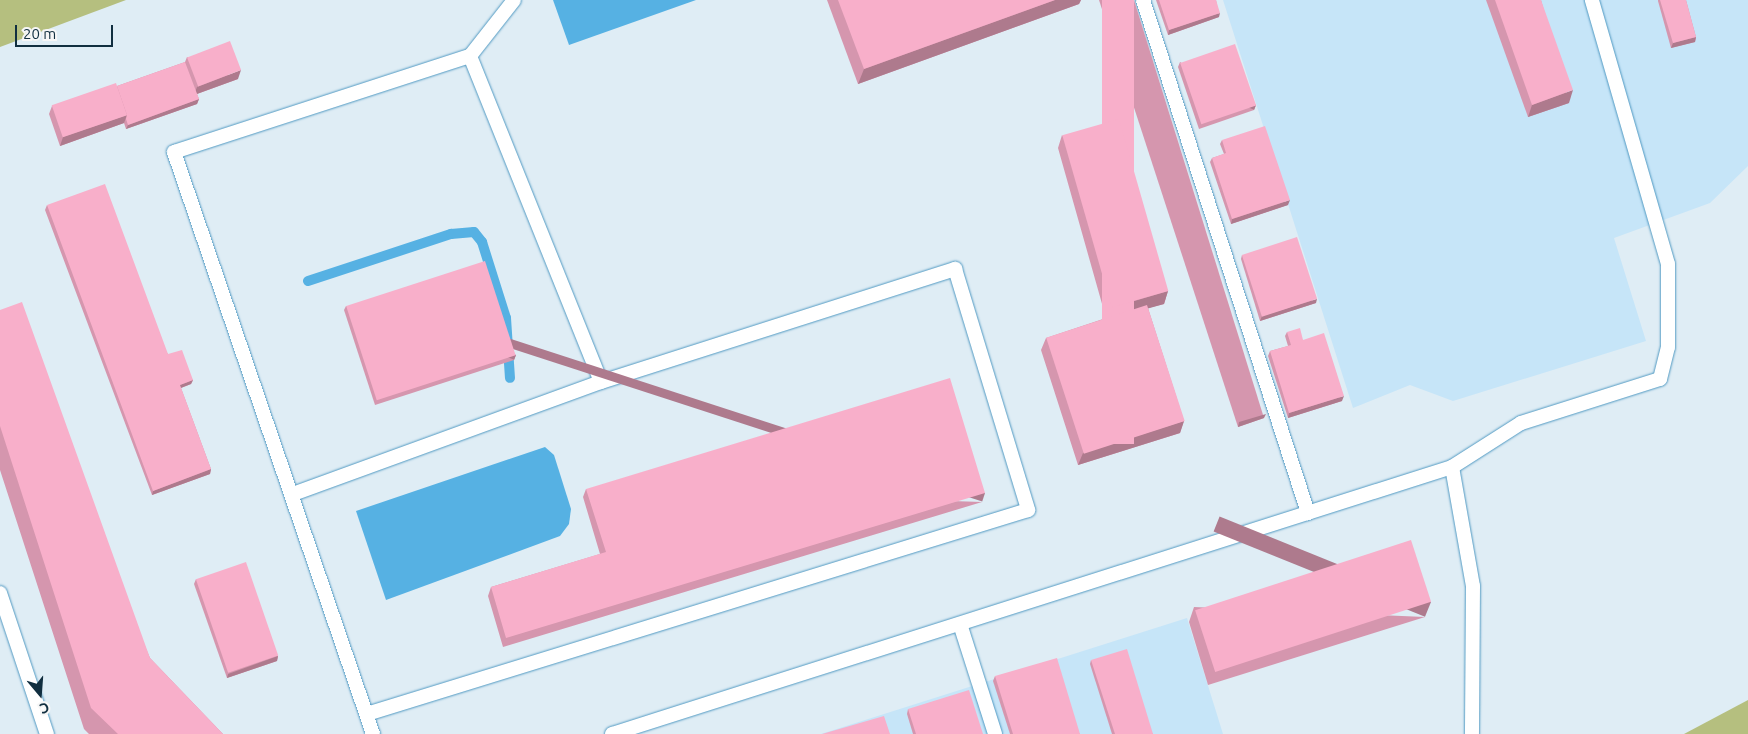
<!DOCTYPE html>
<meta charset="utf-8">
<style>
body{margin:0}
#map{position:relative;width:1748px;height:734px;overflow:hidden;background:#dfedf5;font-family:Ubuntu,sans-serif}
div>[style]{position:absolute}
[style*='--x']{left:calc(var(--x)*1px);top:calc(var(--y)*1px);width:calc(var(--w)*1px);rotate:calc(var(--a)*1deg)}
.built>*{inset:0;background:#c6e5f8}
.green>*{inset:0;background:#b5bf7f}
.water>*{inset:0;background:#56b1e3}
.stream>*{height:10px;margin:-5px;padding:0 5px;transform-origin:5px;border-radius:5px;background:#56b1e3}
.roads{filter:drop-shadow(0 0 1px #5099c2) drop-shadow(0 0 1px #5099c2)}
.lane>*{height:14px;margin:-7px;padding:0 7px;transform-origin:7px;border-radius:7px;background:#fff}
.wall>*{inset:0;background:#d596ae}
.shaded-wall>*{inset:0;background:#ae7a8d;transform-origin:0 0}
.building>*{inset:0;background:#f8afca;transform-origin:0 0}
span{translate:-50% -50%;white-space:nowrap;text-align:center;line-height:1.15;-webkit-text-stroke:5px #f7f7f7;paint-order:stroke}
.north{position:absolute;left:15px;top:669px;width:50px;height:50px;-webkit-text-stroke:4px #f7f7f7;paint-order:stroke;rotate:162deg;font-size:14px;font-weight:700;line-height:20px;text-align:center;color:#112f40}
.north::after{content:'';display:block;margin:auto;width:18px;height:22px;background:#112f40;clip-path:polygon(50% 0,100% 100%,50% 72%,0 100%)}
.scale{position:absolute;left:15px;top:25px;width:98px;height:22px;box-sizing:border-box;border:2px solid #112f40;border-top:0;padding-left:6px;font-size:15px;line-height:18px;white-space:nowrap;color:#112f40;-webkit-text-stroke:4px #f7f7f7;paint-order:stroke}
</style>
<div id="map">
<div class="built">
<div style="clip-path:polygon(1223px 0,1748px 0,1748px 166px,1710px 203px,1614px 238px,1646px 341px,1453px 401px,1410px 385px,1353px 408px)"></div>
<div style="clip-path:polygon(1187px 618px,1223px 734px,821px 734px)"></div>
</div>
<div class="green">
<div style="clip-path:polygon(0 0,126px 0,0 47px)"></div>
<div style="clip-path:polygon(1748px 700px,1748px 734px,1684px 734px)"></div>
</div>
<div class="water">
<div style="clip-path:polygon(553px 0,696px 0,569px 45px)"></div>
<div style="clip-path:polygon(545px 447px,554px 455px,571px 509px,569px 524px,560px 536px,386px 600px,356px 511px)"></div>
</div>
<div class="stream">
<div style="--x:308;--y:281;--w:151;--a:-18.2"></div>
<div style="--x:451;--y:234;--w:23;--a:-5"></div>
<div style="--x:474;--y:232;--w:13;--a:51"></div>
<div style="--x:482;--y:242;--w:80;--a:72.5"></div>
<div style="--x:506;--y:318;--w:60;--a:86.2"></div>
</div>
<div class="roads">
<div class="lane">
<div style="--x:1143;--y:0;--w:539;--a:72.17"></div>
<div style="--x:470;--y:56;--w:71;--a:-51.8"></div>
<div style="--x:1452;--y:467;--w:121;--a:80"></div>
<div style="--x:1473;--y:586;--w:148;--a:90.4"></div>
<div style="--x:293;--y:494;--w:328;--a:-20"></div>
<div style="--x:601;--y:382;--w:372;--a:-17.7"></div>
<div style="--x:955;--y:269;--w:252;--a:73.1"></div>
<div style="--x:1028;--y:510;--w:692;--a:162.85"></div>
<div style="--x:0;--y:593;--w:149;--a:71.6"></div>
<div style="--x:960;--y:624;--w:115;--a:72.3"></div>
<div style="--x:373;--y:734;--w:615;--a:-108.88"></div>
<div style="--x:174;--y:152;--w:311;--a:-18"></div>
<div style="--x:470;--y:56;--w:351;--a:68.1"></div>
<div style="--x:612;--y:734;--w:881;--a:-17.63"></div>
<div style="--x:1452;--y:467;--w:82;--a:-32.5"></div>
<div style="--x:1521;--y:423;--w:146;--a:-17.6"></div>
<div style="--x:1660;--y:379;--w:33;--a:-76"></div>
<div style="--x:1668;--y:347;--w:83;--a:-90"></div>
<div style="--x:1668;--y:264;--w:275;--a:-106.1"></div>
</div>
</div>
<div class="wall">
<div style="clip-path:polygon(827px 0,1081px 0,1079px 4px,858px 84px)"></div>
<div style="clip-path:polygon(1099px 0,1134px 0,1264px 418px,1238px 427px)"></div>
<div style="clip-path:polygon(1156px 0,1216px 0,1219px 17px,1168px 35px)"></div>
<div style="clip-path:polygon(1486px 0,1541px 0,1569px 103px,1528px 117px)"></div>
<div style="clip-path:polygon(1658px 0,1686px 0,1696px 37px,1695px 42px,1671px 48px,1658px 1px)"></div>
<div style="clip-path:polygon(187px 57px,238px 79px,197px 94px,199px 99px,197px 104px,126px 129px,124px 123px,60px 146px,49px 114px,52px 106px,117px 86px,185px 62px)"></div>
<div style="clip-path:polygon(1180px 62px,1256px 105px,1254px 110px,1199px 129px,1178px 67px)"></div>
<div style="clip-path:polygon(1062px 135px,1168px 291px,1164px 304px,1148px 308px,1184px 421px,1180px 433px,1078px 465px,1041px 350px,1046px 338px,1106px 318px,1058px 148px)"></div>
<div style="clip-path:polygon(1222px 140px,1288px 205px,1231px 224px,1210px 162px,1212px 158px,1224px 154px,1220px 144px)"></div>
<div style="clip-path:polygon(47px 205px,168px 354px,193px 380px,191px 384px,181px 388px,211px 469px,210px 474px,152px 495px,45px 210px)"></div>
<div style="clip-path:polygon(1242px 255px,1316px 303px,1260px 321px,1241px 259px)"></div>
<div style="clip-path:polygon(346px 306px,516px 355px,514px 360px,375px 405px,344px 310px)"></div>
<div style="clip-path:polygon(0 310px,150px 658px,223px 734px,89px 734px,84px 729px,0 470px)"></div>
<div style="clip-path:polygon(1287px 332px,1303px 340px,1342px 401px,1288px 418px,1268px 356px,1270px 351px,1288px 346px,1285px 336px)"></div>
<div style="clip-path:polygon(586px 489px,982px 502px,503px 647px,488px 596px,491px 587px,600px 554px,583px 497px)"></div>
<div style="clip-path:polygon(196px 579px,278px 656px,277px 661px,227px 678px,194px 584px)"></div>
<div style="clip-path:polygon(1194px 607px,1425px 617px,1208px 685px,1189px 622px)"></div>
<div style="clip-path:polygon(1091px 660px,1153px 734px,1112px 734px,1090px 664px)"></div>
<div style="clip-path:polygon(995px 676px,1080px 734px,1010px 734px,993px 681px)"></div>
<div style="clip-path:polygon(908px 709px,983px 734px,913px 734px,907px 714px)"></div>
</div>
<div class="shaded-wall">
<div style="clip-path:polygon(1055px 0,1081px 0,1079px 4px,858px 84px,864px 69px)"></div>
<div style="clip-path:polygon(1220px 13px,1219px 17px,1168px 35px,1169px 30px)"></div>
<div style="clip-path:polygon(1696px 37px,1695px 42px,1671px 48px,1673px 43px)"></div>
<div style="clip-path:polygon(241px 70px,238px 79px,194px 95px,197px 87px)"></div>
<div style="clip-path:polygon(1573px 90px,1569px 103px,1528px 117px,1532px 105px)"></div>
<div style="clip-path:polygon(199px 99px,197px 104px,126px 129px,128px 125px)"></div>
<div style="left:1256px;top:105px;width:5px;height:58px;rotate:112deg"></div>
<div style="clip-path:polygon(127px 115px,124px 123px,60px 146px,63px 137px)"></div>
<div style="clip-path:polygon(1290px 200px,1288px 205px,1231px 224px,1232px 219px)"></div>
<div style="clip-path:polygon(1168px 291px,1164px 304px,1107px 320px,1111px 308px)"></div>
<div style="clip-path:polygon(1317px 299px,1316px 303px,1260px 321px,1262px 316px)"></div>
<div style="left:516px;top:355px;width:5px;height:146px;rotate:112deg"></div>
<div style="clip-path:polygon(193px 380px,191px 384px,178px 389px,180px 385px)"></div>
<div style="clip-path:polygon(1344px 396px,1342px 401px,1288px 418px,1289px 413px)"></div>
<div style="clip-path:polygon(1266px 414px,1264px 418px,1238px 427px,1239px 422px)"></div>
<div style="clip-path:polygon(1184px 421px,1180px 433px,1078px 465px,1083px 453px)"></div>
<div style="clip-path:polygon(211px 469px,210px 474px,152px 495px,153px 491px)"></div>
<div style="left:985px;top:493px;width:9px;height:500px;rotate:108deg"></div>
<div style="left:1431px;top:602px;width:16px;height:228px;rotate:112deg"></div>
<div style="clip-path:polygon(278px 656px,277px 661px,227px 678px,228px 674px)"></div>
</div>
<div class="building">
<div style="clip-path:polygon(838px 0,1055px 0,864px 69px)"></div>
<div style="left:1102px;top:0;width:32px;height:444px"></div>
<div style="clip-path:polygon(1159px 0,1216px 0,1220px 13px,1169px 30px)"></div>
<div style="clip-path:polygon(1495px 0,1541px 0,1573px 90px,1532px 105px)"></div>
<div style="clip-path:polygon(1660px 0,1686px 0,1696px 37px,1673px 43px)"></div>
<div style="left:230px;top:41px;width:31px;height:46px;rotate:69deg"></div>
<div style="left:1235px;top:44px;width:65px;height:58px;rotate:71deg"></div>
<div style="clip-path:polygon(185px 62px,199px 99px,128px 125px,126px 119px,127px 115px,117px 86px)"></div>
<div style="left:116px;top:83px;width:34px;height:68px;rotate:71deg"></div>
<div style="left:1119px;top:119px;width:179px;height:59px;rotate:74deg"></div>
<div style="clip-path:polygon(1265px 126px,1290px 200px,1232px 219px,1212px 158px,1226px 153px,1222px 140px)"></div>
<div style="clip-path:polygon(105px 184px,168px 354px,182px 350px,193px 380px,180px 385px,211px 469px,153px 491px,47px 205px)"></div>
<div style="left:1297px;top:237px;width:65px;height:58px;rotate:72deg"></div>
<div style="left:485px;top:261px;width:99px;height:146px;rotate:72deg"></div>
<div style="clip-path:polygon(22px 302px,150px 658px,223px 734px,118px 734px,91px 708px,0 426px,0 310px)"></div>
<div style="left:1147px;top:305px;width:122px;height:106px;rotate:72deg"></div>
<div style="clip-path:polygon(1300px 328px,1303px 340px,1324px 333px,1344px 396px,1289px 413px,1270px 351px,1291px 345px,1287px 332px)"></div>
<div style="clip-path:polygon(950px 378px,985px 493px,506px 638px,491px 587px,606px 552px,586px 489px)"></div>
<div style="left:1411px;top:540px;width:65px;height:227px;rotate:72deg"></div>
<div style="left:246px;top:562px;width:99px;height:53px;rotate:71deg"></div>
<div style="clip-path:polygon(1127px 649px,1153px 734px,1115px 734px,1091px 660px)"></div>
<div style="clip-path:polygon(1057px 658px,1080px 734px,1013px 734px,995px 676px)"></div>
<div style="clip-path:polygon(969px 690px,983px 734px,916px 734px,908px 709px)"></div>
<div style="clip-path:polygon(884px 716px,890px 734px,822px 734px)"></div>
</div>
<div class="north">С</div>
<div class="scale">20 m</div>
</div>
